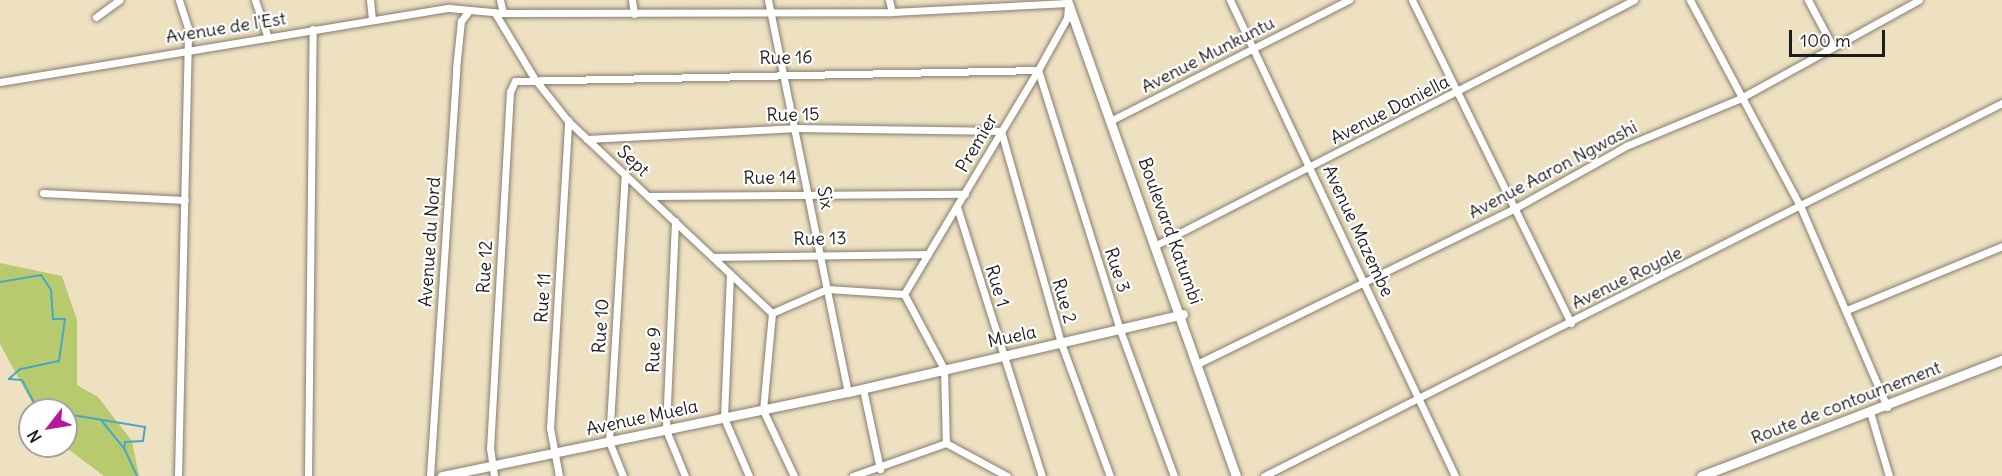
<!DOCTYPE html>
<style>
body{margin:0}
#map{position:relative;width:2002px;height:476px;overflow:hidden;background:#eee1c2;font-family:Delius,sans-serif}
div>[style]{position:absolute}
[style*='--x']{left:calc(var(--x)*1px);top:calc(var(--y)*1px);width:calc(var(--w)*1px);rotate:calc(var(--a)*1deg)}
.green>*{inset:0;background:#b7ca6e}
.stream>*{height:2px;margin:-1px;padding:0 1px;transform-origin:1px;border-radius:1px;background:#48a7c7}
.roads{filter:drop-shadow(0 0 2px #857e6f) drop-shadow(0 0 2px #857e6f)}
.minor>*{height:7px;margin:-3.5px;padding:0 3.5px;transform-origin:3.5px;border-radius:3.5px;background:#fff}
.tertiary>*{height:9px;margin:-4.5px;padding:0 4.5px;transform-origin:4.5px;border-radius:4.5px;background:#fff}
span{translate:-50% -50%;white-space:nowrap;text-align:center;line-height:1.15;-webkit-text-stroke:4.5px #fff;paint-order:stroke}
.street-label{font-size:18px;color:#1c1c1c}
.north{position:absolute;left:18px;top:398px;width:60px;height:60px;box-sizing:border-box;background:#fff;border:2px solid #a4a4a4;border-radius:50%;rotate:239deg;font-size:16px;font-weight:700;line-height:24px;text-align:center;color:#1c1c1c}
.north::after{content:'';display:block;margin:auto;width:21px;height:27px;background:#b5179e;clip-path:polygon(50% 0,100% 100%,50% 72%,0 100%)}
.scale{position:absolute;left:1789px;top:30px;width:96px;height:27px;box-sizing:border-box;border:3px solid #1c1c1c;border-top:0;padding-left:8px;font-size:18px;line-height:21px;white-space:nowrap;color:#1c1c1c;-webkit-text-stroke:4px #fff;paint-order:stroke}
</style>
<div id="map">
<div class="green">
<div style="clip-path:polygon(0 263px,62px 276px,77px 320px,77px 385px,98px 397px,132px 441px,139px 476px,104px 476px,64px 446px,66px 410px,36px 410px,0 344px)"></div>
</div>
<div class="stream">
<div style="--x:0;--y:282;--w:42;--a:-9.7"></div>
<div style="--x:41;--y:275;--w:18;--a:56"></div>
<div style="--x:51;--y:290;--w:29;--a:86"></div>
<div style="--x:53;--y:319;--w:12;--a:0"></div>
<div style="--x:65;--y:319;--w:42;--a:98.1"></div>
<div style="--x:59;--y:361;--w:40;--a:168"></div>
<div style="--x:20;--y:369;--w:15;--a:138"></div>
<div style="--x:9;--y:379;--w:13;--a:4"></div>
<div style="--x:22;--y:380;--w:34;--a:62"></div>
<div style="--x:66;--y:414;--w:80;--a:9.3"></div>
<div style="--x:145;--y:427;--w:14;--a:98"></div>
<div style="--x:143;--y:441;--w:18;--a:177"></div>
<div style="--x:125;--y:442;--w:6;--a:99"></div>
<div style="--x:124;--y:448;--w:31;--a:65"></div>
<div style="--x:101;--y:420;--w:36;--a:51"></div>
</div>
<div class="roads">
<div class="minor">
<div style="--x:255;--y:0;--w:40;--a:71.1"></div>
<div style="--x:370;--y:0;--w:18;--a:84"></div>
<div style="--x:500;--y:0;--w:13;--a:77"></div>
<div style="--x:632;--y:0;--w:14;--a:82"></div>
<div style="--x:768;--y:0;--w:400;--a:78.5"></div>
<div style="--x:889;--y:0;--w:12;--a:76"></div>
<div style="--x:1230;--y:0;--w:526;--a:64.7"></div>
<div style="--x:1412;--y:0;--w:360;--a:63.8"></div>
<div style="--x:1690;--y:0;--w:236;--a:61.9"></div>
<div style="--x:1801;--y:208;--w:217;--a:66.6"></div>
<div style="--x:1808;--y:0;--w:53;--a:62"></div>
<div style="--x:495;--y:13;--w:76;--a:59"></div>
<div style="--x:534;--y:78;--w:55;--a:51.7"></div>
<div style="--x:568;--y:121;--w:280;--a:43.3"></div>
<div style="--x:96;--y:17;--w:29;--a:-36"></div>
<div style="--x:0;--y:82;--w:455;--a:-9.4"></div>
<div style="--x:449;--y:8;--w:54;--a:5.3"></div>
<div style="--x:503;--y:13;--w:389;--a:-0.1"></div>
<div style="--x:892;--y:12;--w:176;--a:-2.9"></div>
<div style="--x:1112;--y:120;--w:266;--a:-26.9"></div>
<div style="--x:587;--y:139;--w:211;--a:-3"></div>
<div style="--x:798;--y:128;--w:203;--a:0.8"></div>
<div style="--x:1001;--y:131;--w:220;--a:74.2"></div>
<div style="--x:1061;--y:343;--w:142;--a:69.8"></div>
<div style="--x:43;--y:193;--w:142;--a:2.8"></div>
<div style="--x:648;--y:196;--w:317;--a:-0.4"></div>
<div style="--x:957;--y:207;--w:282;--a:72.5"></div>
<div style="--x:675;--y:221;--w:209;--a:92.5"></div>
<div style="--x:666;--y:430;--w:50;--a:67.6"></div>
<div style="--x:1158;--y:244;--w:535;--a:-27.14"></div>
<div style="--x:713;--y:257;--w:215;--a:-0.8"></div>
<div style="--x:730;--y:274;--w:144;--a:92.4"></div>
<div style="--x:724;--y:418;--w:63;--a:66.7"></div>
<div style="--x:904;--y:294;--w:261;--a:-59.1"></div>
<div style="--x:1038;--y:70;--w:60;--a:-60.9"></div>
<div style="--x:1067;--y:18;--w:12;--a:-85"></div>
<div style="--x:1847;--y:310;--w:168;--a:-22.4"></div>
<div style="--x:1199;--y:363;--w:354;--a:-26.1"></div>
<div style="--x:1517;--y:207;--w:125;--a:-29.2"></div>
<div style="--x:1626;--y:146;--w:122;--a:-22.6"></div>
<div style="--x:1739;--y:99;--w:205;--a:-28.8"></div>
<div style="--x:863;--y:389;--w:82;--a:78"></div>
<div style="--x:1870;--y:412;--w:67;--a:73.5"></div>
<div style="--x:946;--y:443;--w:69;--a:28.4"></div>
<div style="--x:178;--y:476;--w:448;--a:-88.7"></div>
<div style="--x:188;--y:28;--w:29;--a:-108"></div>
<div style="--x:308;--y:476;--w:447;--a:-89.4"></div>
<div style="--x:430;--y:476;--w:408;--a:-86.3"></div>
<div style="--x:456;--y:69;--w:48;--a:-84.1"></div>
<div style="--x:461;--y:21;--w:11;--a:-52"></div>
<div style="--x:494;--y:476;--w:27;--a:-98"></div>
<div style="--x:490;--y:449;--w:358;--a:-86.8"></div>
<div style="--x:510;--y:92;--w:12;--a:-66"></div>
<div style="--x:515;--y:81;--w:523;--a:-1.2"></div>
<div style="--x:1038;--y:70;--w:273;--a:72.5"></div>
<div style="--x:1120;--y:330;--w:156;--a:69.7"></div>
<div style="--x:559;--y:476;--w:49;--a:-100.6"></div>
<div style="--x:550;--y:428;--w:308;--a:-86.6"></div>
<div style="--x:623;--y:476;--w:38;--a:-112"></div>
<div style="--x:609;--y:441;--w:267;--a:-86.6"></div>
<div style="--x:794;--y:476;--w:73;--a:-115.2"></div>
<div style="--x:763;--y:410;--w:97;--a:-84.7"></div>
<div style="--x:772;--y:313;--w:60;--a:-23.6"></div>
<div style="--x:827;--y:289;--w:77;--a:3.7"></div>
<div style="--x:904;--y:294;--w:85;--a:61.9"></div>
<div style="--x:944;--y:369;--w:74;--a:88.5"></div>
<div style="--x:946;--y:443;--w:99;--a:160.5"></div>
<div style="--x:1264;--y:476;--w:827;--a:-26.81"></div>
</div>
<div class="tertiary">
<div style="--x:1067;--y:0;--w:505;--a:70.45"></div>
<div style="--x:442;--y:476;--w:415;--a:-11.7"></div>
<div style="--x:848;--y:392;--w:344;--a:-13.1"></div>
<div style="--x:1701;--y:476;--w:323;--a:-21.1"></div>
</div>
</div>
<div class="street-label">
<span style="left:226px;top:28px;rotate:-9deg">Avenue de l'Est</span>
<span style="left:1208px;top:55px;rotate:-27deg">Avenue Munkuntu</span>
<span style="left:786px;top:58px;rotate:-1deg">Rue 16</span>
<span style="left:1390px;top:110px;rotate:-27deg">Avenue Daniella</span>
<span style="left:793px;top:115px;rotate:-1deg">Rue 15</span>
<span style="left:977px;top:143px;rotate:-60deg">Premier</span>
<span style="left:633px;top:161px;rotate:43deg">Sept</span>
<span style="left:1553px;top:170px;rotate:-28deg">Avenue Aaron Ngwashi</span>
<span style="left:770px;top:178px;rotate:-1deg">Rue 14</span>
<span style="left:825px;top:198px;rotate:79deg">Six</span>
<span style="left:1170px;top:231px;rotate:70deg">Boulevard Katumbi</span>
<span style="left:1358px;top:231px;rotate:65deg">Avenue Mazembe</span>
<span style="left:820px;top:239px;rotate:-1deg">Rue 13</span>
<span style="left:430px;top:242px;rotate:-86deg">Avenue du Nord</span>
<span style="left:485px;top:267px;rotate:-87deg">Rue 12</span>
<span style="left:1117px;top:270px;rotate:72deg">Rue 3</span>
<span style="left:1627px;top:278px;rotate:-26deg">Avenue Royale</span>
<span style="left:997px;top:286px;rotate:73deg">Rue 1</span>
<span style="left:543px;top:298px;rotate:-86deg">Rue 11</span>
<span style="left:1064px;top:301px;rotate:74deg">Rue 2</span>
<span style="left:601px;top:326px;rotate:-86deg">Rue 10</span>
<span style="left:1012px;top:337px;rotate:-12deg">Muela</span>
<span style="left:654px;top:350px;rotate:-88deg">Rue 9</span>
<span style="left:1846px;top:403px;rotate:-21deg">Route de contournement</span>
<span style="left:642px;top:418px;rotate:-12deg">Avenue Muela</span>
</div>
<div class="north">N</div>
<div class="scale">100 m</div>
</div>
